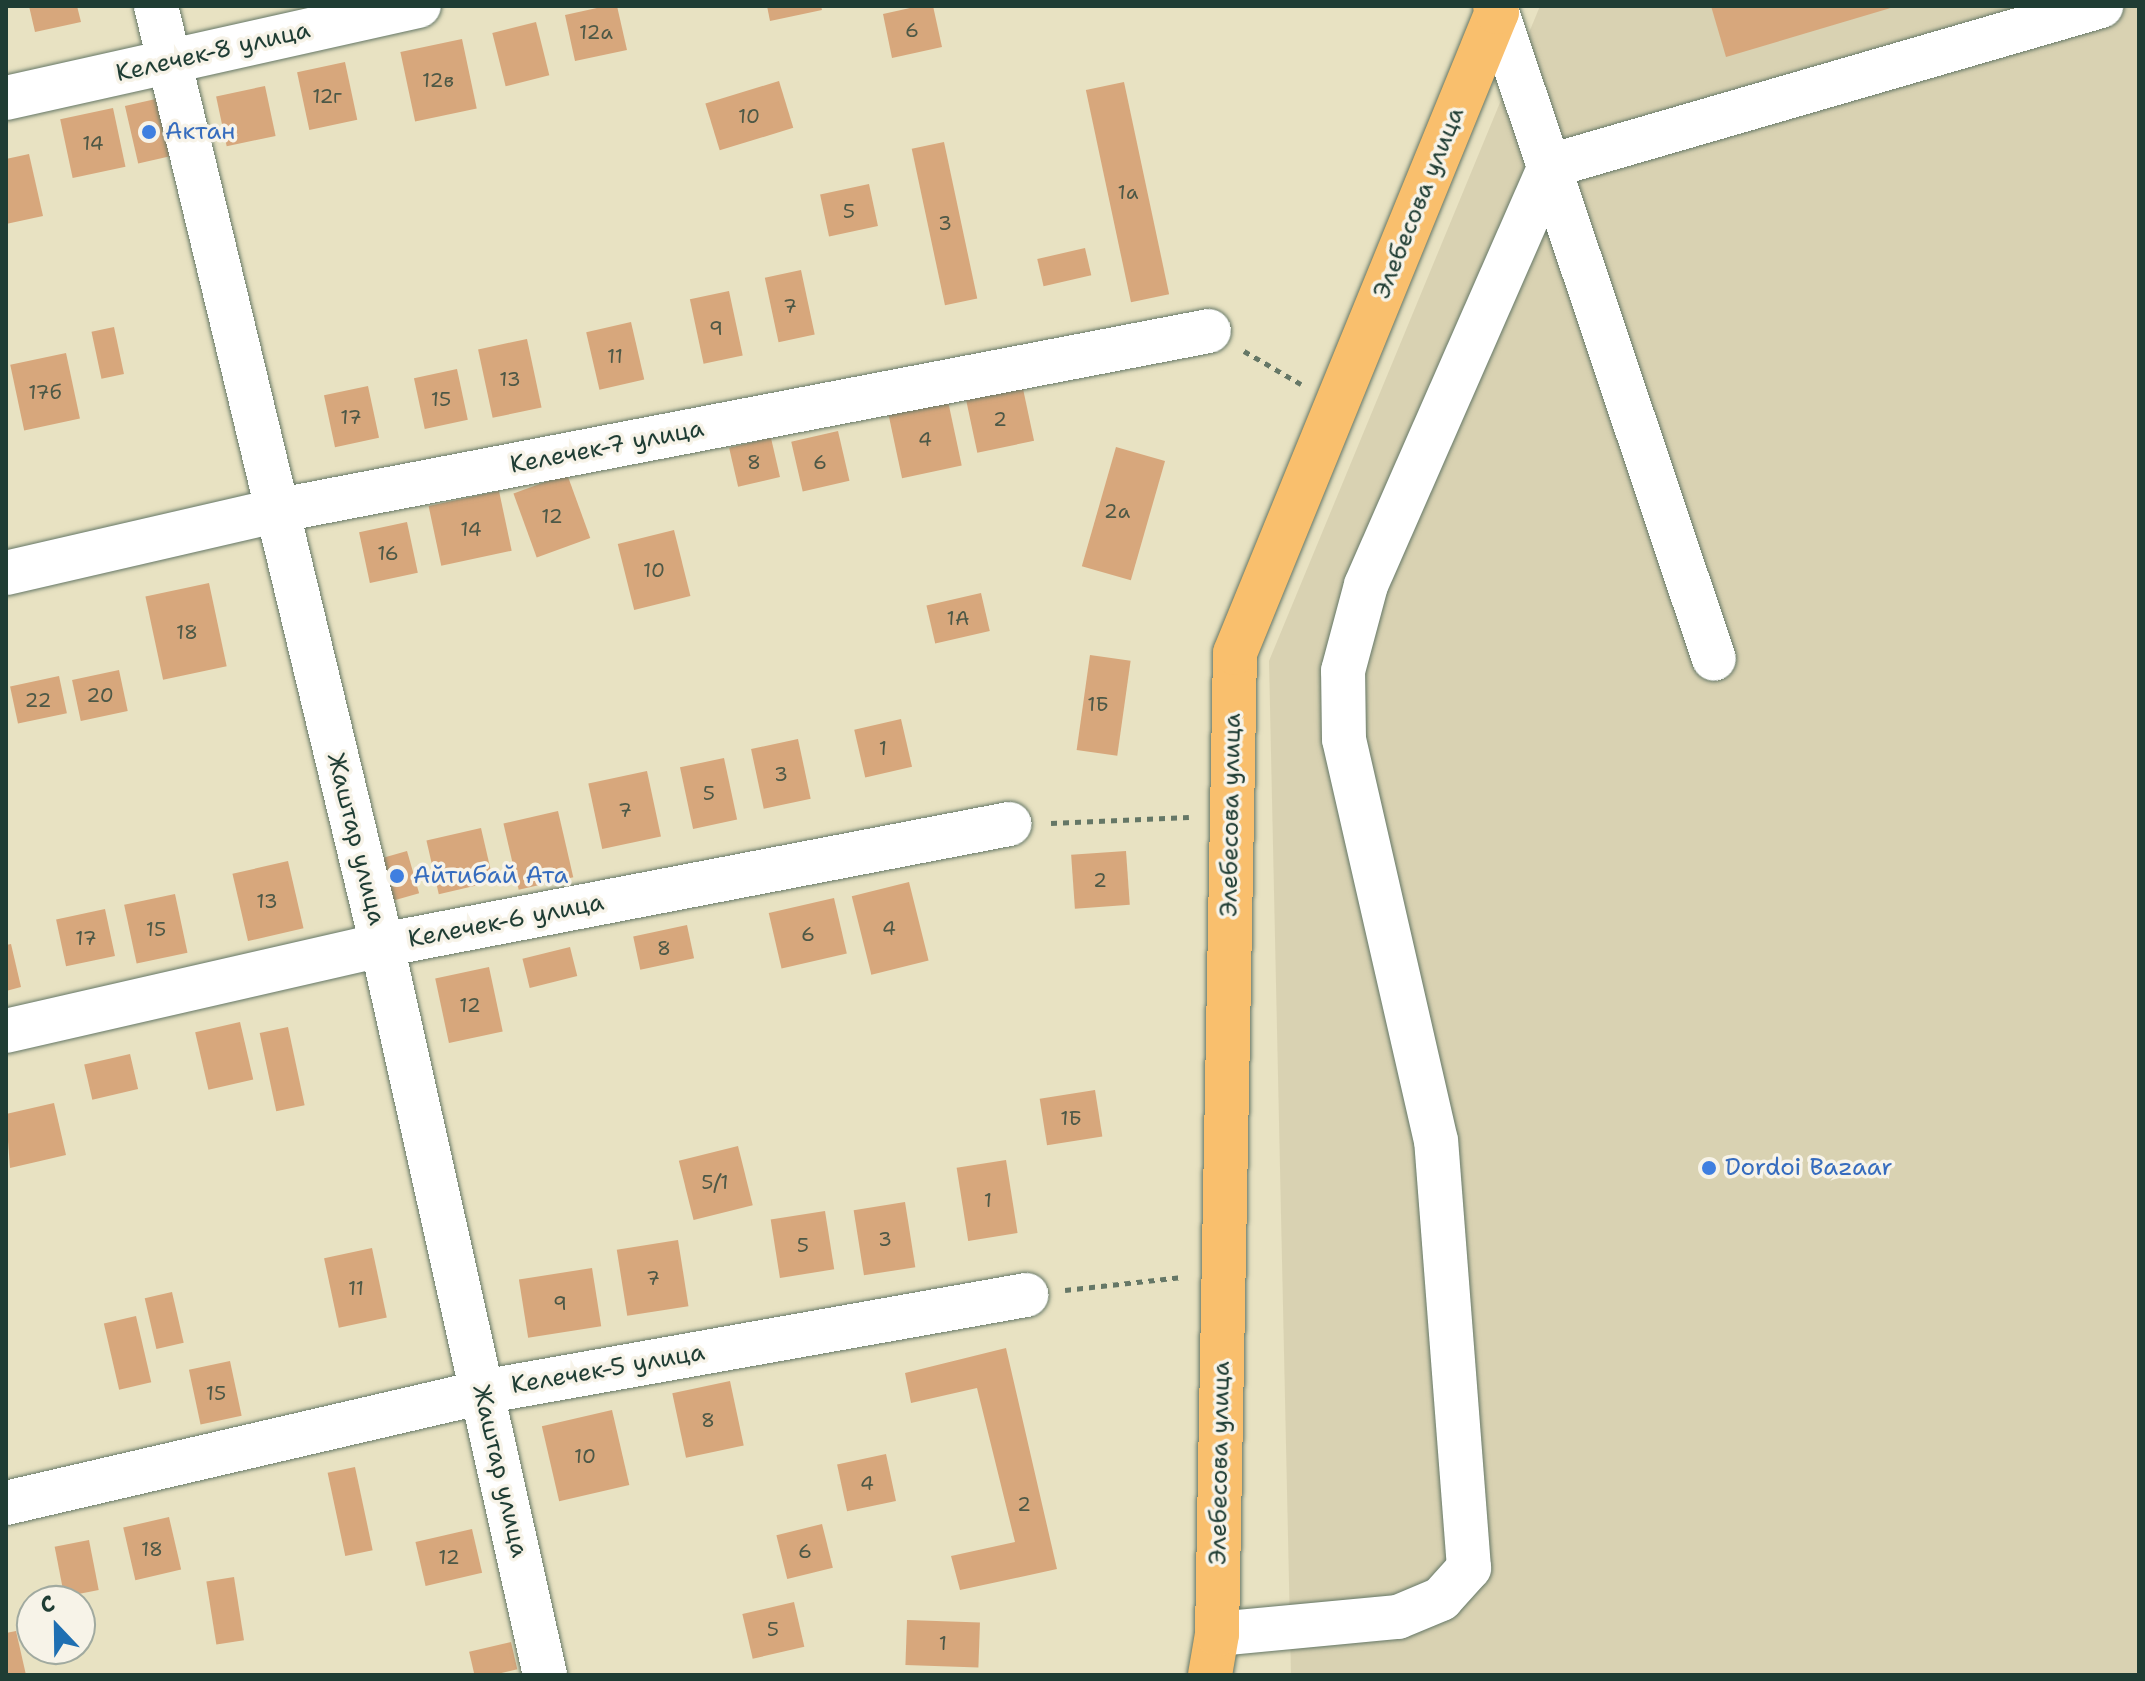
<!DOCTYPE html>
<meta charset="utf-8">
<style>
body{margin:0}
#map{position:relative;width:2145px;height:1681px;overflow:hidden;background:#e8e2c2;font-family:"Shantell Sans",sans-serif}
div>[style]{position:absolute}
[style*='--x']{left:calc(var(--x)*1px);top:calc(var(--y)*1px);width:calc(var(--w)*1px);rotate:calc(var(--a)*1deg)}
.built>*{inset:0;background:#d9d2b2}
.building>*{inset:0;background:#d7a77c;transform-origin:0 0}
.path>*{height:5px;margin-top:-2.5px;transform-origin:0;background:repeating-linear-gradient(90deg,#657766 0 6px,transparent 0 12px)}
.roads{filter:drop-shadow(0 0 2px #657766) drop-shadow(0 0 2px #657766)}
.minor>*{height:44px;margin:-22px;padding:0 22px;transform-origin:22px;border-radius:22px;background:#fff}
.major>*{height:44px;margin:-22px;padding:0 22px;transform-origin:22px;border-radius:22px;background:#f9bf6d}
.dots>*{width:22px;height:22px;translate:-50% -50%;box-sizing:border-box;border:4px solid #f7f3e8;border-radius:50%}
span{translate:-50% -50%;white-space:nowrap;text-align:center;line-height:1.15;-webkit-text-stroke:7px #f7f3e8;paint-order:stroke}
.number-label{font-size:20px;color:#4d5846}
.number-label span{-webkit-text-stroke-width:0}
.street-label{font-size:24px;color:#1f3d34}
.shop-label{font-size:24px;color:#366cbe}
.left{translate:0 -50%;text-align:left}
.frame{position:absolute;inset:0;border:8px solid #1f3d34;pointer-events:none}
.north{position:absolute;left:16px;top:1585px;width:80px;height:80px;box-sizing:border-box;background:#f7f3e8;border:2px solid #a1aaa0;border-radius:50%;rotate:338deg;font-size:22px;font-weight:700;line-height:32px;text-align:center;color:#1f3d34}
.north::after{content:'';display:block;margin:auto;width:28px;height:36px;background:#1f6fb2;clip-path:polygon(50% 0,100% 100%,50% 72%,0 100%)}
</style>
<div id="map">
<div class="built">
<div style="clip-path:polygon(1540px 6px,2139px 6px,2139px 1675px,1291px 1675px,1269px 661px)"></div>
</div>
<div class="building">
<div style="clip-path:polygon(29px 6px,77px 6px,81px 22px,35px 32px)"></div>
<div style="clip-path:polygon(606px 6px,617px 6px,627px 50px,575px 61px,565px 15px)"></div>
<div style="clip-path:polygon(767px 6px,821px 6px,822px 10px,770px 21px)"></div>
<div style="clip-path:polygon(919px 6px,933px 6px,942px 47px,892px 58px,883px 14px)"></div>
<div style="clip-path:polygon(1711px 6px,1894px 6px,1894px 7px,1726px 57px)"></div>
<div style="left:536px;top:22px;width:55px;height:45px;rotate:76deg"></div>
<div style="left:462px;top:39px;width:71px;height:63px;rotate:78deg"></div>
<div style="left:345px;top:62px;width:59px;height:49px;rotate:78deg"></div>
<div style="left:779px;top:81px;width:49px;height:77px;rotate:73deg"></div>
<div style="left:1124px;top:82px;width:217px;height:39px;rotate:78deg"></div>
<div style="left:265px;top:86px;width:51px;height:50px;rotate:78deg"></div>
<div style="left:160px;top:98px;width:59px;height:36px;rotate:77deg"></div>
<div style="left:113px;top:108px;width:60px;height:54px;rotate:78deg"></div>
<div style="left:944px;top:142px;width:160px;height:33px;rotate:78deg"></div>
<div style="clip-path:polygon(29px 154px,43px 216px,6px 224px,6px 159px)"></div>
<div style="left:869px;top:184px;width:43px;height:50px;rotate:78deg"></div>
<div style="left:1085px;top:248px;width:28px;height:49px;rotate:77deg"></div>
<div style="left:801px;top:270px;width:66px;height:37px;rotate:78deg"></div>
<div style="left:729px;top:291px;width:66px;height:40px;rotate:78deg"></div>
<div style="left:631px;top:322px;width:59px;height:46px;rotate:77deg"></div>
<div style="left:114px;top:327px;width:48px;height:23px;rotate:78deg"></div>
<div style="left:527px;top:339px;width:70px;height:50px;rotate:78deg"></div>
<div style="left:66px;top:353px;width:67px;height:57px;rotate:78deg"></div>
<div style="left:457px;top:369px;width:52px;height:44px;rotate:78deg"></div>
<div style="left:1022px;top:384px;width:58px;height:58px;rotate:78deg"></div>
<div style="left:368px;top:386px;width:53px;height:45px;rotate:78deg"></div>
<div style="left:948px;top:401px;width:66px;height:61px;rotate:78deg"></div>
<div style="left:838px;top:431px;width:51px;height:48px;rotate:77deg"></div>
<div style="left:771px;top:438px;width:40px;height:43px;rotate:77deg"></div>
<div style="left:1116px;top:447px;width:51px;height:124px;rotate:16deg"></div>
<div style="left:567px;top:474px;width:68px;height:57px;rotate:70deg"></div>
<div style="left:499px;top:491px;width:61px;height:72px;rotate:78deg"></div>
<div style="left:407px;top:522px;width:52px;height:49px;rotate:78deg"></div>
<div style="left:674px;top:530px;width:68px;height:58px;rotate:76deg"></div>
<div style="left:209px;top:583px;width:85px;height:65px;rotate:78deg"></div>
<div style="left:981px;top:593px;width:39px;height:56px;rotate:77deg"></div>
<div style="left:1090px;top:655px;width:41px;height:96px;rotate:8deg"></div>
<div style="left:119px;top:670px;width:42px;height:48px;rotate:78deg"></div>
<div style="left:59px;top:676px;width:38px;height:50px;rotate:78deg"></div>
<div style="left:901px;top:719px;width:49px;height:48px;rotate:77deg"></div>
<div style="left:798px;top:739px;width:61px;height:48px;rotate:78deg"></div>
<div style="left:724px;top:758px;width:63px;height:45px;rotate:78deg"></div>
<div style="left:647px;top:771px;width:67px;height:60px;rotate:78deg"></div>
<div style="left:558px;top:811px;width:68px;height:56px;rotate:77deg"></div>
<div style="left:481px;top:828px;width:55px;height:56px;rotate:77deg"></div>
<div style="left:407px;top:851px;width:44px;height:32px;rotate:74deg"></div>
<div style="left:1126px;top:851px;width:54px;height:55px;rotate:86deg"></div>
<div style="left:288px;top:861px;width:69px;height:57px;rotate:77deg"></div>
<div style="left:909px;top:882px;width:81px;height:59px;rotate:76deg"></div>
<div style="left:175px;top:894px;width:60px;height:52px;rotate:78deg"></div>
<div style="left:834px;top:898px;width:57px;height:67px;rotate:77deg"></div>
<div style="left:105px;top:909px;width:48px;height:50px;rotate:78deg"></div>
<div style="left:687px;top:925px;width:34px;height:55px;rotate:78deg"></div>
<div style="clip-path:polygon(11px 944px,21px 987px,6px 991px,6px 945px)"></div>
<div style="left:570px;top:947px;width:30px;height:49px;rotate:76deg"></div>
<div style="left:489px;top:967px;width:66px;height:55px;rotate:78deg"></div>
<div style="left:240px;top:1022px;width:59px;height:46px;rotate:77deg"></div>
<div style="left:288px;top:1027px;width:80px;height:29px;rotate:78deg"></div>
<div style="left:130px;top:1054px;width:36px;height:47px;rotate:77deg"></div>
<div style="left:1095px;top:1090px;width:47px;height:56px;rotate:81deg"></div>
<div style="clip-path:polygon(54px 1103px,66px 1155px,10px 1168px,6px 1114px)"></div>
<div style="left:738px;top:1146px;width:61px;height:61px;rotate:76deg"></div>
<div style="left:1006px;top:1160px;width:74px;height:50px;rotate:81deg"></div>
<div style="left:905px;top:1202px;width:66px;height:52px;rotate:81deg"></div>
<div style="left:825px;top:1211px;width:59px;height:55px;rotate:81deg"></div>
<div style="left:678px;top:1240px;width:67px;height:62px;rotate:81deg"></div>
<div style="left:372px;top:1248px;width:71px;height:49px;rotate:78deg"></div>
<div style="left:592px;top:1268px;width:59px;height:74px;rotate:81deg"></div>
<div style="left:172px;top:1292px;width:52px;height:28px;rotate:77deg"></div>
<div style="left:136px;top:1316px;width:68px;height:33px;rotate:77deg"></div>
<div style="clip-path:polygon(1006px 1348px,1057px 1569px,960px 1590px,951px 1556px,1015px 1542px,977px 1388px,911px 1403px,905px 1373px)"></div>
<div style="left:230px;top:1361px;width:56px;height:42px;rotate:78deg"></div>
<div style="left:730px;top:1381px;width:66px;height:59px;rotate:78deg"></div>
<div style="left:612px;top:1410px;width:77px;height:72px;rotate:77deg"></div>
<div style="left:886px;top:1454px;width:48px;height:50px;rotate:78deg"></div>
<div style="left:355px;top:1467px;width:85px;height:28px;rotate:78deg"></div>
<div style="left:169px;top:1517px;width:54px;height:47px;rotate:77deg"></div>
<div style="left:822px;top:1524px;width:45px;height:47px;rotate:76deg"></div>
<div style="left:472px;top:1529px;width:45px;height:58px;rotate:77deg"></div>
<div style="left:89px;top:1540px;width:51px;height:35px;rotate:79deg"></div>
<div style="left:234px;top:1577px;width:64px;height:28px;rotate:81deg"></div>
<div style="left:794px;top:1602px;width:46px;height:53px;rotate:77deg"></div>
<div style="left:907px;top:1620px;width:73px;height:45px;rotate:2deg"></div>
<div style="clip-path:polygon(16px 1631px,26px 1675px,6px 1675px,6px 1633px)"></div>
<div style="left:511px;top:1642px;width:28px;height:43px;rotate:77deg"></div>
</div>
<div class="path">
<div style="--x:1244;--y:351;--w:66;--a:30.1"></div>
<div style="--x:1051;--y:823;--w:138;--a:-2.5"></div>
<div style="--x:1065;--y:1290;--w:118;--a:-6.3"></div>
</div>
<div class="roads">
<div class="minor">
<div style="--x:156;--y:6;--w:966;--a:76.47"></div>
<div style="--x:382;--y:945;--w:748;--a:77.41"></div>
<div style="--x:1497;--y:12;--w:682;--a:71.46"></div>
<div style="--x:6;--y:98;--w:423;--a:-12.6"></div>
<div style="--x:6;--y:573;--w:276;--a:-13"></div>
<div style="--x:275;--y:511;--w:951;--a:-10.91"></div>
<div style="--x:6;--y:1031;--w:386;--a:-12.9"></div>
<div style="--x:382;--y:945;--w:639;--a:-10.92"></div>
<div style="--x:6;--y:1503;--w:489;--a:-13.1"></div>
<div style="--x:482;--y:1392;--w:553;--a:-10.11"></div>
<div style="--x:1217;--y:1634;--w:182;--a:-5.4"></div>
<div style="--x:1398;--y:1617;--w:47;--a:-22.7"></div>
<div style="--x:1441;--y:1599;--w:42;--a:-47.9"></div>
<div style="--x:1469;--y:1568;--w:428;--a:-94.4"></div>
<div style="--x:1436;--y:1141;--w:412;--a:-102.9"></div>
<div style="--x:1344;--y:739;--w:68;--a:-90.8"></div>
<div style="--x:1343;--y:671;--w:89;--a:-75"></div>
<div style="--x:1366;--y:585;--w:458;--a:-66.3"></div>
<div style="--x:1550;--y:166;--w:574;--a:-16.19"></div>
</div>
<div class="major">
<div style="--x:1210;--y:1675;--w:42;--a:-80.3"></div>
<div style="--x:1217;--y:1634;--w:981;--a:-88.95"></div>
<div style="--x:1235;--y:653;--w:692;--a:-67.77"></div>
<div style="--x:1497;--y:12;--w:6;--a:-108"></div>
</div>
</div>
<div class="dots">
<div style="left:149px;top:132px;background:#3f7fe0"></div>
<div style="left:397px;top:876px;background:#3f7fe0"></div>
<div style="left:1709px;top:1168px;background:#3f7fe0"></div>
</div>
<div class="number-label">
<span style="left:912px;top:30px">6</span>
<span style="left:596px;top:32px">12а</span>
<span style="left:438px;top:80px">12в</span>
<span style="left:327px;top:96px">12г</span>
<span style="left:749px;top:116px">10</span>
<span style="left:93px;top:143px">14</span>
<span style="left:1128px;top:192px">1а</span>
<span style="left:849px;top:211px">5</span>
<span style="left:945px;top:223px">3</span>
<span style="left:790px;top:306px">7</span>
<span style="left:716px;top:328px">9</span>
<span style="left:615px;top:356px">11</span>
<span style="left:510px;top:379px">13</span>
<span style="left:45px;top:392px">17б</span>
<span style="left:441px;top:399px">15</span>
<span style="left:351px;top:417px">17</span>
<span style="left:1000px;top:419px">2</span>
<span style="left:925px;top:439px">4</span>
<span style="left:754px;top:462px">8</span>
<span style="left:820px;top:462px">6</span>
<span style="left:1117px;top:511px">2а</span>
<span style="left:552px;top:516px">12</span>
<span style="left:471px;top:529px">14</span>
<span style="left:388px;top:553px">16</span>
<span style="left:654px;top:570px">10</span>
<span style="left:958px;top:618px">1А</span>
<span style="left:187px;top:632px">18</span>
<span style="left:100px;top:695px">20</span>
<span style="left:38px;top:700px">22</span>
<span style="left:1098px;top:704px">1Б</span>
<span style="left:883px;top:748px">1</span>
<span style="left:781px;top:774px">3</span>
<span style="left:709px;top:793px">5</span>
<span style="left:625px;top:810px">7</span>
<span style="left:1100px;top:880px">2</span>
<span style="left:267px;top:901px">13</span>
<span style="left:889px;top:928px">4</span>
<span style="left:156px;top:929px">15</span>
<span style="left:808px;top:934px">6</span>
<span style="left:86px;top:938px">17</span>
<span style="left:664px;top:948px">8</span>
<span style="left:470px;top:1005px">12</span>
<span style="left:1071px;top:1118px">1Б</span>
<span style="left:715px;top:1182px">5/1</span>
<span style="left:988px;top:1200px">1</span>
<span style="left:885px;top:1239px">3</span>
<span style="left:803px;top:1245px">5</span>
<span style="left:653px;top:1278px">7</span>
<span style="left:356px;top:1288px">11</span>
<span style="left:560px;top:1303px">9</span>
<span style="left:216px;top:1393px">15</span>
<span style="left:708px;top:1420px">8</span>
<span style="left:585px;top:1456px">10</span>
<span style="left:867px;top:1483px">4</span>
<span style="left:1024px;top:1504px">2</span>
<span style="left:152px;top:1549px">18</span>
<span style="left:805px;top:1551px">6</span>
<span style="left:449px;top:1557px">12</span>
<span style="left:773px;top:1629px">5</span>
<span style="left:943px;top:1643px">1</span>
</div>
<div class="street-label">
<span style="left:213px;top:52px;rotate:-13deg">Келечек-8 улица</span>
<span style="left:1419px;top:203px;rotate:-68deg">Элебесова улица</span>
<span style="left:607px;top:447px;rotate:-11deg">Келечек-7 улица</span>
<span style="left:1231px;top:815px;rotate:-89deg">Элебесова улица</span>
<span style="left:356px;top:839px;rotate:76deg">Жаштар улица</span>
<span style="left:506px;top:921px;rotate:-11deg">Келечек-6 улица</span>
<span style="left:608px;top:1369px;rotate:-10deg">Келечек-5 улица</span>
<span style="left:1220px;top:1463px;rotate:-89deg">Элебесова улица</span>
<span style="left:500px;top:1471px;rotate:77deg">Жаштар улица</span>
</div>
<div class="shop-label">
<span class="left" style="left:165px;top:132px">Актан</span>
<span class="left" style="left:413px;top:876px">Айтибай Ата</span>
<span class="left" style="left:1725px;top:1168px">Dordoi Bazaar</span>
</div>
<div class="frame"></div>
<div class="north">С</div>
</div>
